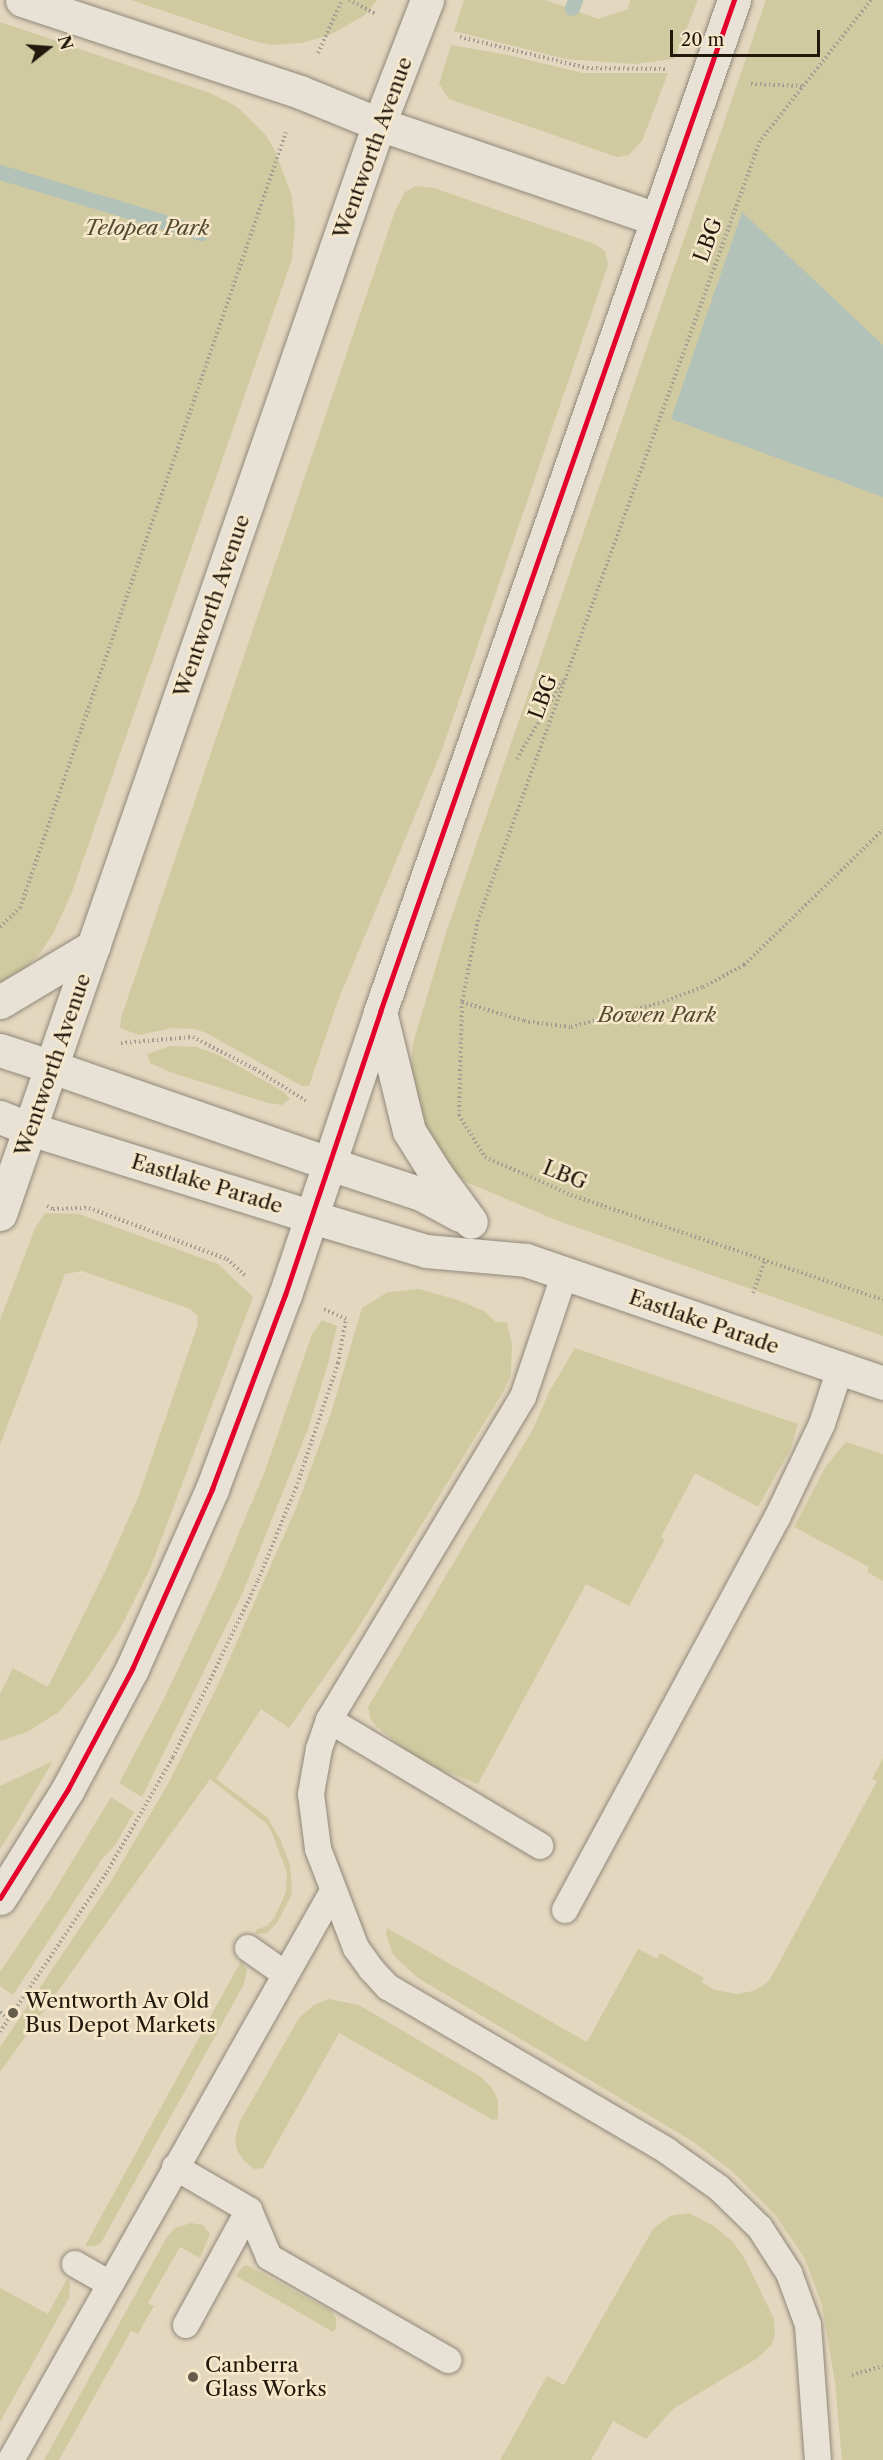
<!DOCTYPE html>
<style>
body{margin:0}
#map{position:relative;width:883px;height:2460px;overflow:hidden;background:#e4d7bf;font-family:"Libre Caslon Text",serif}
div>[style]{position:absolute}
[style*='--x']{left:calc(var(--x)*1px);top:calc(var(--y)*1px);width:calc(var(--w)*1px);rotate:calc(var(--a)*1deg)}
.green>*{inset:0;background:#d0caa1}
.water>*{inset:0;background:#b3c2b8}
.stream>*{height:15px;margin:-7.5px;padding:0 7.5px;transform-origin:7.5px;border-radius:7.5px;background:#b3c2b8}
.path>*{height:4px;margin-top:-2px;transform-origin:0;background:repeating-linear-gradient(90deg,#a39c93 0 1.5px,transparent 0 4.5px)}
.roads{filter:drop-shadow(0 0 2px #908879) drop-shadow(0 0 2px #908879)}
.service>*{height:26px;margin:-13px;padding:0 13px;transform-origin:13px;border-radius:13px;background:#e8e2d6}
.minor>*{height:33px;margin:-16.5px;padding:0 16.5px;transform-origin:16.5px;border-radius:16.5px;background:#e8e2d6}
.tertiary>*{height:33px;margin:-16.5px;padding:0 16.5px;transform-origin:16.5px;border-radius:16.5px;background:#e8e2d6}
.secondary>*{height:33px;margin:-16.5px;padding:0 16.5px;transform-origin:16.5px;border-radius:16.5px;background:#e8e2d6}
.bus-1>*{height:4.5px;margin:-2.25px;padding:0 2.25px;transform-origin:2.25px;border-radius:2.25px;background:#e4002b}
.dots>*{width:16px;height:16px;translate:-50% -50%;box-sizing:border-box;border:3px solid #f7e8cc;border-radius:50%}
span{translate:-50% -50%;white-space:nowrap;text-align:center;line-height:1.15;-webkit-text-stroke:5px #f7e8cc;paint-order:stroke}
.street-label{font-size:21px;color:#22190d}
.park-label{font-size:21px;color:#514b32;font-style:italic}
.poi-label{font-size:21px;color:#22190d}
.left{translate:0 -50%;text-align:left}
.north{position:absolute;left:18px;top:18px;width:60px;height:60px;-webkit-text-stroke:4px #f7e8cc;paint-order:stroke;rotate:73deg;font-size:16px;font-weight:700;line-height:24px;text-align:center;color:#22190d}
.north::after{content:'';display:block;margin:auto;width:21px;height:27px;background:#22190d;clip-path:polygon(50% 0,100% 100%,50% 72%,0 100%)}
.scale{position:absolute;left:670px;top:30px;width:150px;height:27px;box-sizing:border-box;border:3px solid #22190d;border-top:0;padding-left:8px;font-size:18px;line-height:21px;white-space:nowrap;color:#22190d;-webkit-text-stroke:4px #f7e8cc;paint-order:stroke}
</style>
<div id="map">
<div class="green">
<div style="clip-path:polygon(131px 0,377px 0,365px 15px,332px 34px,302px 43px,272px 45px,253px 41px)"></div>
<div style="clip-path:polygon(464px 0,546px 0,598px 19px,628px 9px,630px 0,698px 0,674px 59px,634px 64px,565px 59px,454px 31px)"></div>
<div style="clip-path:polygon(766px 0,883px 0,883px 1336px,556px 1220px,466px 1182px,445px 1165px,426px 1133px,410px 1072px,413px 1043px,446px 933px)"></div>
<div style="clip-path:polygon(0 22px,210px 93px,236px 106px,265px 134px,274px 149px,291px 193px,295px 223px,292px 259px,72px 892px,53px 934px,41px 952px,25px 968px,0 985px)"></div>
<div style="clip-path:polygon(451px 45px,508px 55px,583px 73px,668px 73px,642px 141px,629px 155px,617px 157px,449px 99px,439px 84px)"></div>
<div style="clip-path:polygon(416px 186px,434px 188px,595px 244px,605px 251px,608px 265px,442px 750px,337px 1003px,309px 1086px,302px 1086px,206px 1033px,195px 1029px,172px 1028px,139px 1035px,120px 1028px,121px 1018px,395px 211px,405px 192px)"></div>
<div style="clip-path:polygon(170px 1046px,196px 1047px,219px 1055px,284px 1092px,290px 1099px,282px 1105px,268px 1103px,170px 1072px,150px 1063px,147px 1054px)"></div>
<div style="clip-path:polygon(45px 1213px,79px 1214px,218px 1264px,253px 1297px,150px 1569px,120px 1629px,89px 1676px,59px 1712px,27px 1732px,0 1741px,0 1694px,13px 1668px,48px 1687px,107px 1567px,139px 1495px,198px 1324px,197px 1315px,190px 1309px,82px 1271px,65px 1274px,0 1445px,0 1320px,35px 1228px)"></div>
<div style="clip-path:polygon(419px 1289px,458px 1300px,484px 1311px,496px 1322px,507px 1322px,512px 1345px,511px 1374px,505px 1389px,355px 1633px,289px 1728px,261px 1709px,216px 1779px,267px 1817px,280px 1839px,290px 1865px,292px 1888px,291px 1896px,277px 1923px,267px 1933px,255px 1934px,257px 1929px,267px 1926px,274px 1918px,286px 1892px,287px 1872px,272px 1833px,267px 1824px,210px 1779px,0 2072px,0 2047px,110px 1883px,169px 1782px,216px 1689px,297px 1506px,331px 1413px,362px 1308px,388px 1292px)"></div>
<div style="clip-path:polygon(322px 1320px,337px 1326px,328px 1364px,308px 1429px,243px 1592px,142px 1797px,119px 1783px,165px 1697px,218px 1583px,265px 1471px,312px 1334px)"></div>
<div style="clip-path:polygon(575px 1348px,798px 1424px,790px 1450px,758px 1507px,695px 1473px,661px 1537px,665px 1539px,629px 1606px,586px 1584px,478px 1784px,421px 1762px,376px 1726px,371px 1720px,368px 1707px,533px 1429px,549px 1392px)"></div>
<div style="clip-path:polygon(846px 1442px,883px 1454px,883px 1581px,867px 1572px,869px 1567px,794px 1527px,826px 1466px)"></div>
<div style="clip-path:polygon(883px 1758px,883px 2460px,842px 2460px,835px 2383px,822px 2305px,805px 2259px,776px 2216px,733px 2172px,692px 2141px,418px 1978px,393px 1955px,386px 1934px,387px 1928px,587px 2042px,638px 1949px,657px 1959px,660px 1953px,704px 1978px,701px 1982px,715px 1990px,738px 1994px,753px 1991px,768px 1982px,773px 1974px,877px 1781px,872px 1779px)"></div>
<div style="clip-path:polygon(53px 1761px,17px 1822px,0 1849px,0 1786px)"></div>
<div style="clip-path:polygon(111px 1797px,134px 1812px,115px 1845px,102px 1859px,13px 1995px,0 1986px,0 1972px,50px 1898px)"></div>
<div style="clip-path:polygon(241px 1961px,247px 1971px,244px 1984px,101px 2243px,96px 2246px,85px 2246px)"></div>
<div style="clip-path:polygon(329px 1999px,359px 2005px,481px 2077px,492px 2088px,498px 2100px,498px 2119px,493px 2120px,339px 2033px,263px 2168px,254px 2169px,244px 2161px,237px 2150px,235px 2140px,239px 2123px,299px 2018px,314px 2005px)"></div>
<div style="clip-path:polygon(689px 2213px,714px 2226px,733px 2242px,745px 2259px,774px 2319px,775px 2332px,772px 2345px,756px 2359px,673px 2409px,646px 2439px,613px 2421px,591px 2460px,500px 2460px,547px 2376px,564px 2385px,653px 2229px,670px 2216px)"></div>
<div style="clip-path:polygon(191px 2223px,203px 2225px,210px 2234px,200px 2258px,180px 2247px,148px 2303px,154px 2306px,151px 2311px,138px 2334px,131px 2331px,59px 2460px,44px 2460px,167px 2237px,175px 2228px)"></div>
<div style="clip-path:polygon(247px 2265px,331px 2311px,336px 2318px,336px 2328px,333px 2332px,236px 2276px,242px 2267px)"></div>
<div style="clip-path:polygon(67px 2279px,70px 2283px,69px 2298px,0 2422px,0 2288px,48px 2314px)"></div>
</div>
<div class="water">
<div style="clip-path:polygon(742px 212px,883px 345px,883px 497px,671px 419px)"></div>
</div>
<div class="stream">
<div style="--x:572;--y:8;--w:9;--a:-69"></div>
<div style="--x:0;--y:172;--w:210;--a:16.9"></div>
</div>
<div class="path">
<div style="--x:349;--y:0;--w:29;--a:27"></div>
<div style="--x:871;--y:0;--w:179;--a:128.2"></div>
<div style="--x:760;--y:141;--w:828;--a:109.9"></div>
<div style="--x:478;--y:920;--w:84;--a:101"></div>
<div style="--x:462;--y:1002;--w:113;--a:91.5"></div>
<div style="--x:459;--y:1115;--w:49;--a:58.2"></div>
<div style="--x:485;--y:1157;--w:94;--a:23.8"></div>
<div style="--x:571;--y:1195;--w:329;--a:18.6"></div>
<div style="--x:460;--y:37;--w:131;--a:13.7"></div>
<div style="--x:587;--y:68;--w:78;--a:0.7"></div>
<div style="--x:318;--y:53;--w:58;--a:-65.6"></div>
<div style="--x:751;--y:84;--w:52;--a:2.2"></div>
<div style="--x:517;--y:759;--w:91;--a:-59.8"></div>
<div style="--x:0;--y:927;--w:28;--a:-44"></div>
<div style="--x:20;--y:908;--w:820;--a:-71.08"></div>
<div style="--x:462;--y:1002;--w:65;--a:17"></div>
<div style="--x:524;--y:1021;--w:47;--a:7.3"></div>
<div style="--x:571;--y:1027;--w:95;--a:-15.2"></div>
<div style="--x:663;--y:1002;--w:43;--a:-20.6"></div>
<div style="--x:703;--y:987;--w:47;--a:-28.2"></div>
<div style="--x:744;--y:965;--w:194;--a:-44.2"></div>
<div style="--x:121;--y:1043;--w:72;--a:-4.8"></div>
<div style="--x:193;--y:1037;--w:70;--a:27.3"></div>
<div style="--x:255;--y:1069;--w:60;--a:32.1"></div>
<div style="--x:47;--y:1206;--w:7;--a:27"></div>
<div style="--x:53;--y:1209;--w:36;--a:-2"></div>
<div style="--x:89;--y:1208;--w:147;--a:20.3"></div>
<div style="--x:227;--y:1259;--w:25;--a:42"></div>
<div style="--x:753;--y:1293;--w:35;--a:-70"></div>
<div style="--x:0;--y:2012;--w:11;--a:38"></div>
<div style="--x:0;--y:2032;--w:192;--a:-56.2"></div>
<div style="--x:107;--y:1872;--w:133;--a:-60.1"></div>
<div style="--x:173;--y:1757;--w:196;--a:-64.3"></div>
<div style="--x:258;--y:1580;--w:100;--a:-67.6"></div>
<div style="--x:296;--y:1488;--w:132;--a:-71.4"></div>
<div style="--x:338;--y:1363;--w:45;--a:-79.7"></div>
<div style="--x:346;--y:1319;--w:24;--a:-156"></div>
<div style="--x:852;--y:2375;--w:32;--a:-16"></div>
</div>
<div class="roads">
<div class="service">
<div style="--x:565;--y:1273;--w:131;--a:108.7"></div>
<div style="--x:523;--y:1397;--w:377;--a:121"></div>
<div style="--x:329;--y:1720;--w:31;--a:109"></div>
<div style="--x:319;--y:1749;--w:46;--a:100.1"></div>
<div style="--x:311;--y:1794;--w:55;--a:82.7"></div>
<div style="--x:318;--y:1849;--w:106;--a:69"></div>
<div style="--x:356;--y:1948;--w:26;--a:54"></div>
<div style="--x:371;--y:1969;--w:25;--a:47"></div>
<div style="--x:388;--y:1987;--w:324;--a:30.4"></div>
<div style="--x:667;--y:2151;--w:64;--a:35.4"></div>
<div style="--x:719;--y:2188;--w:57;--a:44.3"></div>
<div style="--x:760;--y:2228;--w:54;--a:57.2"></div>
<div style="--x:789;--y:2273;--w:55;--a:69.9"></div>
<div style="--x:808;--y:2325;--w:135;--a:85.8"></div>
<div style="--x:329;--y:1720;--w:246;--a:30.8"></div>
<div style="--x:565;--y:1910;--w:446;--a:-61.6"></div>
<div style="--x:777;--y:1518;--w:104;--a:-64.4"></div>
<div style="--x:822;--y:1424;--w:58;--a:-71.9"></div>
<div style="--x:248;--y:1948;--w:45;--a:35.1"></div>
<div style="--x:175;--y:2167;--w:86;--a:30.2"></div>
<div style="--x:249;--y:2210;--w:51;--a:66.9"></div>
<div style="--x:269;--y:2257;--w:207;--a:29.9"></div>
<div style="--x:75;--y:2264;--w:40;--a:29.7"></div>
<div style="--x:186;--y:2325;--w:131;--a:-61.3"></div>
<div style="--x:11;--y:2460;--w:654;--a:-60.49"></div>
</div>
<div class="minor">
<div style="--x:380;--y:1012;--w:122;--a:76.3"></div>
<div style="--x:409;--y:1131;--w:51;--a:57.9"></div>
<div style="--x:436;--y:1174;--w:59;--a:53.9"></div>
<div style="--x:330;--y:1164;--w:96;--a:18.2"></div>
<div style="--x:421;--y:1194;--w:44;--a:28.3"></div>
<div style="--x:312;--y:1217;--w:119;--a:16.6"></div>
<div style="--x:426;--y:1251;--w:100;--a:5.1"></div>
<div style="--x:526;--y:1260;--w:378;--a:19"></div>
</div>
<div class="tertiary">
<div style="--x:22;--y:0;--w:293;--a:18.3"></div>
<div style="--x:300;--y:92;--w:85;--a:22.1"></div>
<div style="--x:0;--y:1002;--w:109;--a:-30.8"></div>
<div style="--x:0;--y:1050;--w:55;--a:18.1"></div>
<div style="--x:0;--y:1117;--w:32;--a:22"></div>
</div>
<div class="secondary">
<div style="--x:379;--y:124;--w:294;--a:18.9"></div>
<div style="--x:52;--y:1067;--w:294;--a:19.2"></div>
<div style="--x:30;--y:1129;--w:295;--a:17.3"></div>
<div style="--x:0;--y:1214;--w:1154;--a:-70.83"></div>
<div style="--x:379;--y:124;--w:133;--a:-68.8"></div>
<div style="--x:0;--y:1898;--w:128;--a:-58"></div>
<div style="--x:68;--y:1789;--w:136;--a:-61.9"></div>
<div style="--x:132;--y:1669;--w:197;--a:-66"></div>
<div style="--x:212;--y:1489;--w:207;--a:-69.4"></div>
<div style="--x:285;--y:1295;--w:299;--a:-71.4"></div>
<div style="--x:380;--y:1012;--w:1072;--a:-70.72"></div>
</div>
</div>
<div class="bus-1">
<div style="--x:0;--y:1898;--w:128;--a:-58"></div>
<div style="--x:68;--y:1789;--w:136;--a:-61.9"></div>
<div style="--x:132;--y:1669;--w:197;--a:-66"></div>
<div style="--x:212;--y:1489;--w:207;--a:-69.4"></div>
<div style="--x:285;--y:1295;--w:299;--a:-71.4"></div>
<div style="--x:380;--y:1012;--w:1072;--a:-70.72"></div>
</div>
<div class="dots">
<div style="left:13px;top:2013px;background:#665c4b"></div>
<div style="left:193px;top:2377px;background:#665c4b"></div>
</div>
<div class="street-label">
<span style="left:373px;top:148px;rotate:-70deg">Wentworth Avenue</span>
<span style="left:708px;top:240px;rotate:-70deg">LBG</span>
<span style="left:212px;top:606px;rotate:-71deg">Wentworth Avenue</span>
<span style="left:543px;top:697px;rotate:-70deg">LBG</span>
<span style="left:53px;top:1065px;rotate:-71deg">Wentworth Avenue</span>
<span style="left:565px;top:1175px;rotate:22deg">LBG</span>
<span style="left:207px;top:1184px;rotate:17deg">Eastlake Parade</span>
<span style="left:704px;top:1322px;rotate:19deg">Eastlake Parade</span>
</div>
<div class="park-label">
<span style="left:147px;top:228px">Telopea Park</span>
<span style="left:657px;top:1015px">Bowen Park</span>
</div>
<div class="poi-label">
<span class="left" style="left:25px;top:2013px">Wentworth Av Old<br>Bus Depot Markets</span>
<span class="left" style="left:205px;top:2377px">Canberra<br>Glass Works</span>
</div>
<div class="north">N</div>
<div class="scale">20 m</div>
</div>
